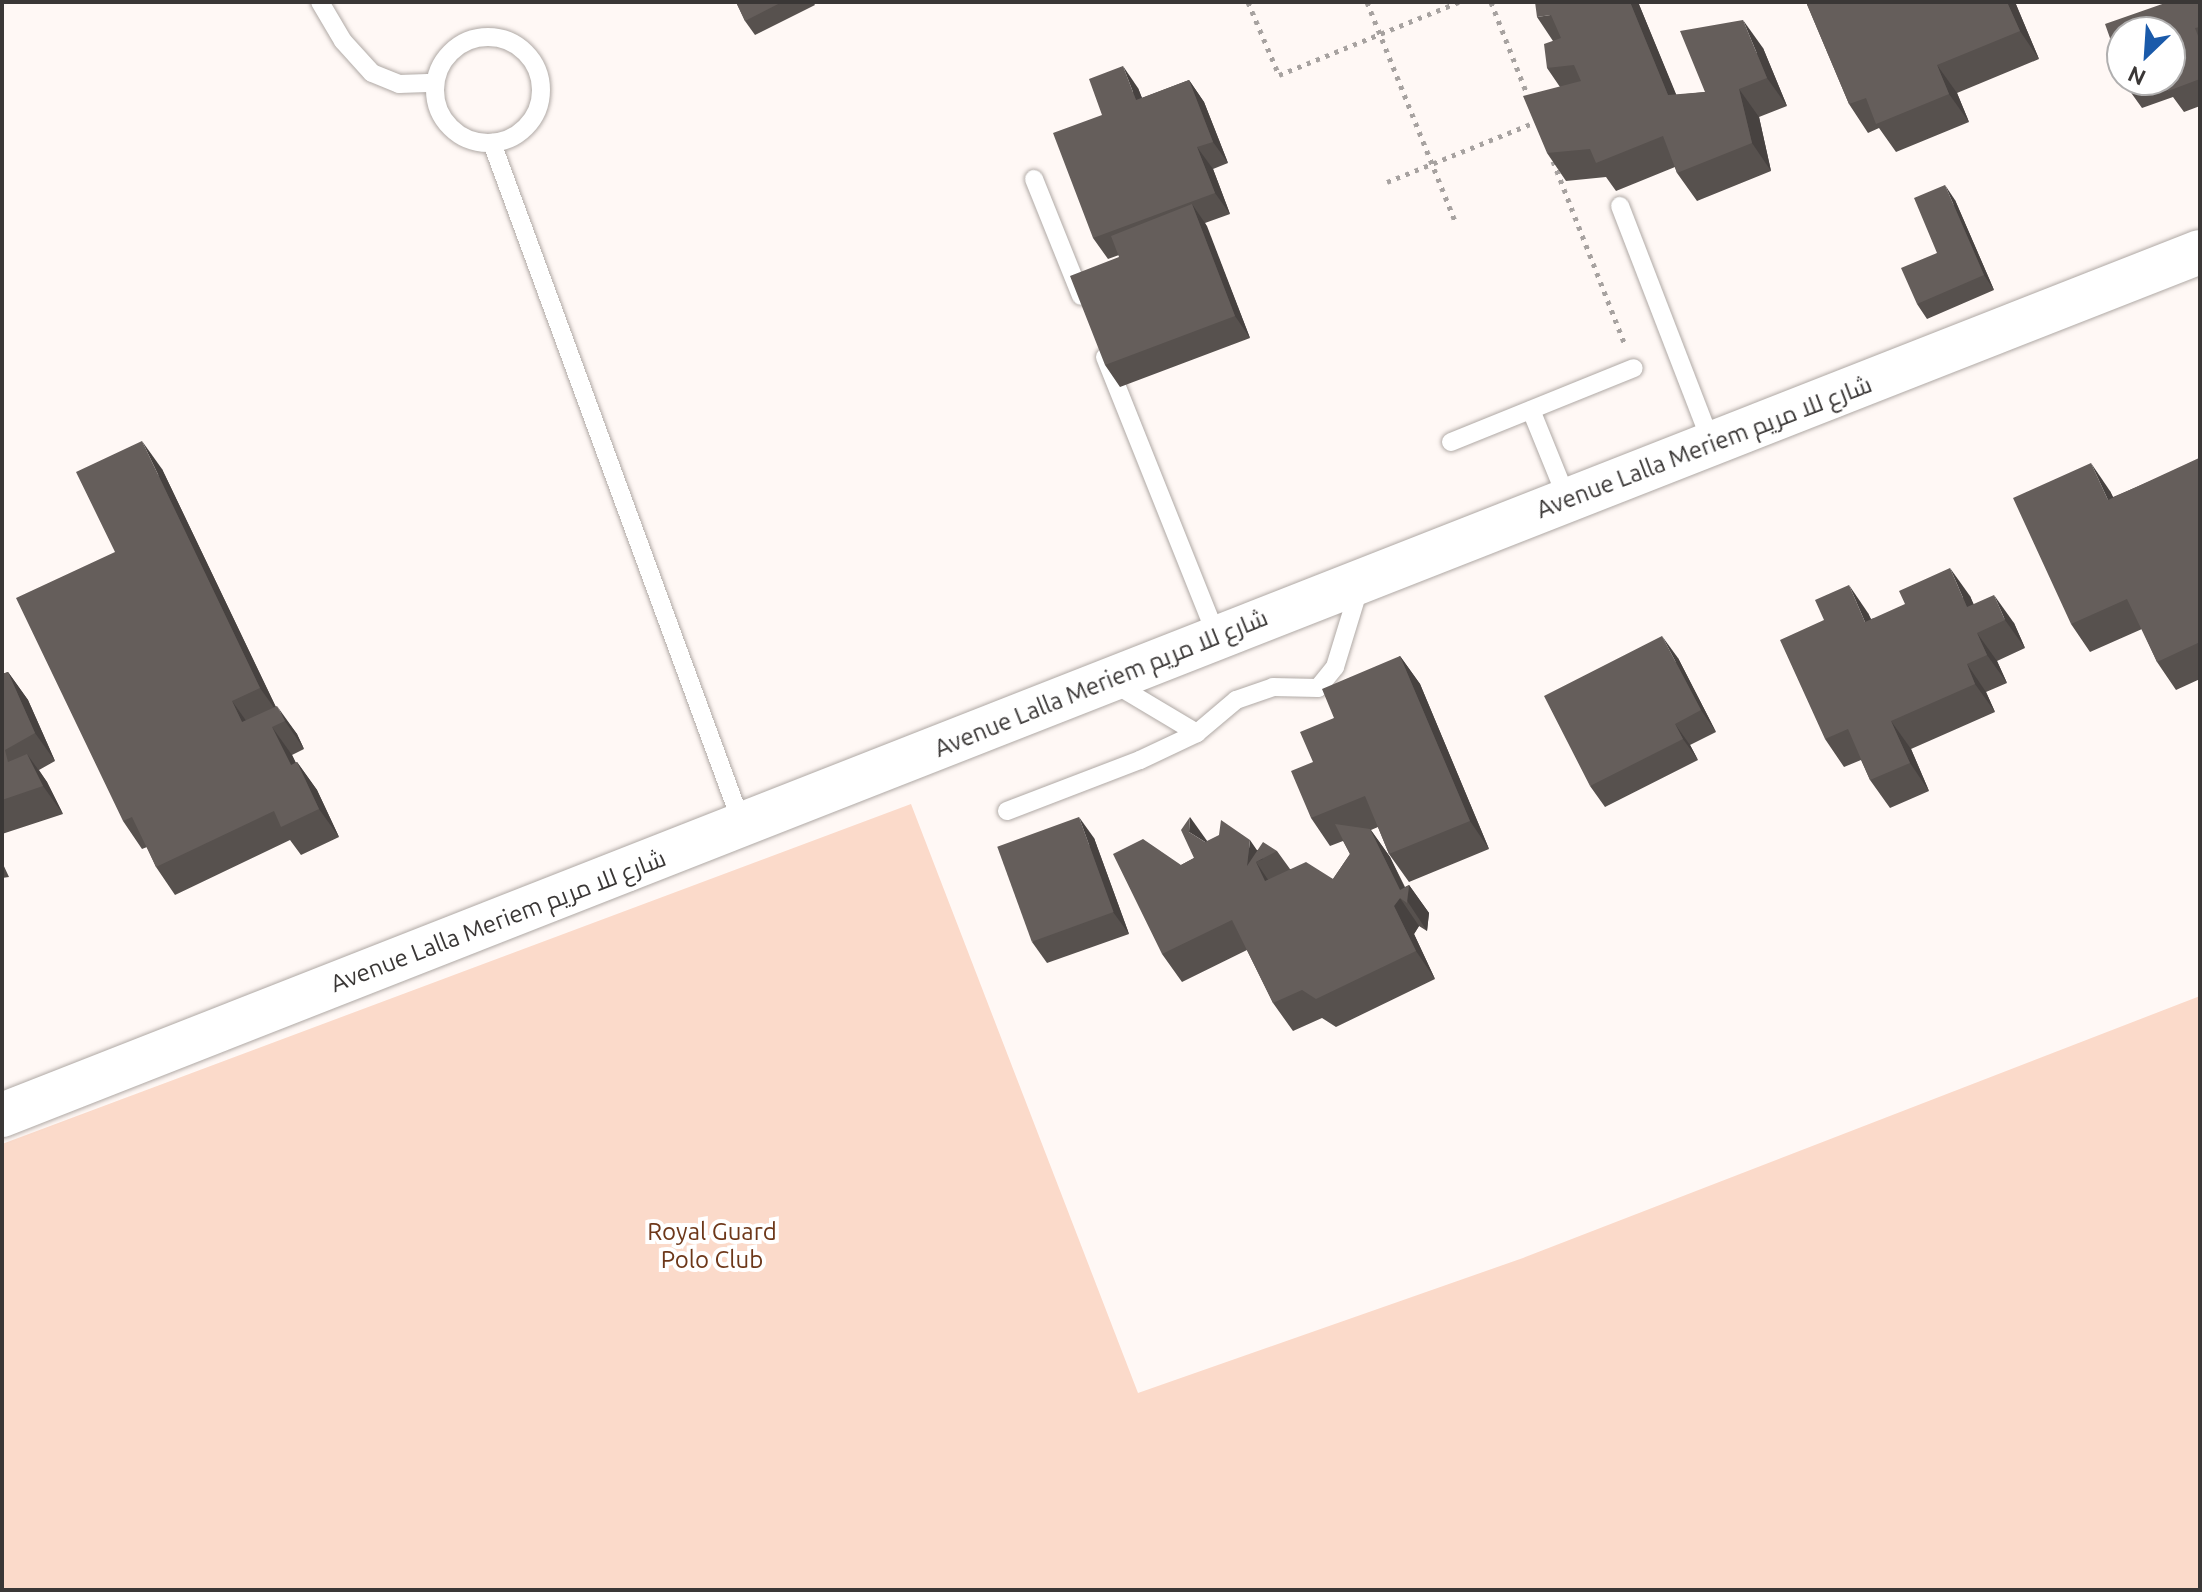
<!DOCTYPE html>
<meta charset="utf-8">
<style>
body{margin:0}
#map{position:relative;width:2202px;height:1592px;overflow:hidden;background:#fff8f5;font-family:Ubuntu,Cairo,sans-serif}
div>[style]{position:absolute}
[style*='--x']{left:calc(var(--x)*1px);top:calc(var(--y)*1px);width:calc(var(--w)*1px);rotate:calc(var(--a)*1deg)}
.green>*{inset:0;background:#fbdaca}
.path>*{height:5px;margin-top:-2.5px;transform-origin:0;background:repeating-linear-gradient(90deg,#a7a2a0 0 4px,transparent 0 10px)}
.roads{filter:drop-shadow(0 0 2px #b0a9a5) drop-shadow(0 0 2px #b0a9a5)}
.service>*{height:18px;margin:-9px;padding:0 9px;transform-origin:9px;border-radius:9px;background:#fff}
.service>.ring{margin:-9px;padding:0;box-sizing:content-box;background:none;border:18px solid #fff;border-radius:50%}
.tertiary>*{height:44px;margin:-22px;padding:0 22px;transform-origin:22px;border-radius:22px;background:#fff}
.wall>*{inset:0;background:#57514e}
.shaded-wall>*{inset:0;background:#474240}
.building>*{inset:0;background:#655e5b;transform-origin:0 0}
span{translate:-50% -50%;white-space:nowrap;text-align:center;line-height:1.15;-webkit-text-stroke:8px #fff;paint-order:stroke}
.street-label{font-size:24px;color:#3a3736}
.park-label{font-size:24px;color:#6d3719}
.frame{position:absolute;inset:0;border:4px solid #3a3736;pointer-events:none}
.north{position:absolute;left:2106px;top:16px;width:80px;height:80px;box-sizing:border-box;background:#fff;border:2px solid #b0afaf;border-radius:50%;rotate:205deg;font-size:22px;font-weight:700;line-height:32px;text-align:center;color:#3a3736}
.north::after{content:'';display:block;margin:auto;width:28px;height:36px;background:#1a5aaa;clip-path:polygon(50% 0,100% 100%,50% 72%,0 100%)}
</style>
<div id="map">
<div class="green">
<div style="clip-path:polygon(911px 804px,1138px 1393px,1523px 1258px,2200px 996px,2200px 1590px,2px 1590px,2px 1144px)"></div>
</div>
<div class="path">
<div style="--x:1248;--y:2;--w:79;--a:67"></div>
<div style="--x:1279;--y:75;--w:194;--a:-22.1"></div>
<div style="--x:1367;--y:2;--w:236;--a:68.1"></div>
<div style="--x:1491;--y:2;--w:104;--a:68.6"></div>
<div style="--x:1553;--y:161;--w:198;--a:68.6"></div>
<div style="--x:1387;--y:182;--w:163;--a:-22"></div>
</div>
<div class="roads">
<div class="service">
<div style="--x:320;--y:2;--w:45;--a:59.5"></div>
<div style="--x:343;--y:41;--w:43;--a:47.8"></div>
<div style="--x:372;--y:73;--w:29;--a:22"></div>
<div style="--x:399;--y:84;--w:36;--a:-2"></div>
<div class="ring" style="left:435px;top:37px;width:88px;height:88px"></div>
<div style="--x:492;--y:143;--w:725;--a:69.84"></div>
<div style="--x:1034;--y:179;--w:126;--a:68.1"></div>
<div style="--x:1620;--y:206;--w:255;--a:68.9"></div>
<div style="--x:1105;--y:357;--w:302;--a:68.2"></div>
<div style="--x:1531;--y:410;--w:98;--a:67.9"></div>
<div style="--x:1451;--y:442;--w:197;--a:-22"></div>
<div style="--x:1113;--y:683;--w:98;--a:30.8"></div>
<div style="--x:1007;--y:811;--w:142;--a:-21"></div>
<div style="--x:1140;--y:760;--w:63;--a:-25.3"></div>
<div style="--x:1197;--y:733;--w:51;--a:-40.2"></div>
<div style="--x:1236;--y:700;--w:39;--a:-19"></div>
<div style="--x:1273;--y:687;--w:45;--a:1.3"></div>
<div style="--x:1318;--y:688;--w:27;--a:-51"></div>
<div style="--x:1335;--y:667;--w:86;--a:-73"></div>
</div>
<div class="tertiary">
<div style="--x:2;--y:1115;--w:2361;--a:-21.44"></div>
</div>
</div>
<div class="wall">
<div style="clip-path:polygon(736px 2px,813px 2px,815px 5px,755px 35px,745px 21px)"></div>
<div style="clip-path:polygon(1638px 2px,1676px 95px,1705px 92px,1763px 48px,1787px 106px,1759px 117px,1771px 171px,1697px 201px,1677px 173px,1675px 167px,1616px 191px,1606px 177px,1566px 181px,1547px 153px,1560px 87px,1547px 68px,1553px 41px,1537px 17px)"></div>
<div style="clip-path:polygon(1806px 2px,2015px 2px,2039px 59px,1957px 93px,1969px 122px,1896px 152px,1879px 128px,1868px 133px,1849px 104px)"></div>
<div style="clip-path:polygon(2200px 2px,2200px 106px,2184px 112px,2173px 97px,2142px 108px,2127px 87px,2125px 80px,2170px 80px)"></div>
<div style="clip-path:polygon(1189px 80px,1204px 102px,1228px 163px,1213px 169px,1230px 214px,1205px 223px,1250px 338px,1120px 387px,1105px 365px,1119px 257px,1119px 255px,1108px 259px,1093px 238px,1102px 115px,1138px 88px,1142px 98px)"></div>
<div style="clip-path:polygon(1955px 200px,1994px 290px,1927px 319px,1917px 304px,1937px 253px)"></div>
<div style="clip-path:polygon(2200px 460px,2200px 679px,2176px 690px,2157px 662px,2142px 629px,2090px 652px,2071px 624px,2110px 491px,2113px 497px)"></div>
<div style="clip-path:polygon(162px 469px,276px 707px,297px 734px,304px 749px,292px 755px,296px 763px,297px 762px,317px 790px,339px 837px,301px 855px,290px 840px,175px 895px,156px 867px,147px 847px,142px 849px,123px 821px,115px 552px)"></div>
<div style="clip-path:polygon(1970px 596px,1973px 604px,2014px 623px,2025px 648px,1997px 661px,2007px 683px,1986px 692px,1995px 712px,1911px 749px,1929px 791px,1890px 808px,1870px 780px,1861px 760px,1844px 767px,1825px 739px,1868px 613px,1871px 619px)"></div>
<div style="clip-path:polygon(1400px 656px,1420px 684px,1489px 849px,1409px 882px,1389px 854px,1378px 827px,1371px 830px,1390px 857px,1405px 887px,1409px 885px,1429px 913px,1427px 931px,1419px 926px,1414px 934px,1435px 979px,1336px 1027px,1322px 1018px,1293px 1031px,1273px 1003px,1247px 950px,1182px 982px,1162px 954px,1181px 865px,1194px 858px,1207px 841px,1257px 850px,1277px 851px,1290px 869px,1333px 879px,1350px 854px,1343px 841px,1330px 846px,1311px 818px,1313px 762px,1334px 718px)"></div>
<div style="clip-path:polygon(1678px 658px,1716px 732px,1690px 745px,1698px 760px,1605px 807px,1590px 786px)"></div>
<div style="clip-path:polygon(8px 672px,28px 700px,55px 761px,39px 770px,47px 782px,63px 814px,2px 834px,2px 674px)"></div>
<div style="clip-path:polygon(1094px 838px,1129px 934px,1047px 963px,1032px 942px)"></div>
<div style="clip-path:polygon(2px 862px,9px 877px,2px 878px)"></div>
</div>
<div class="shaded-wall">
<div style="clip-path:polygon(1630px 2px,1638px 2px,1688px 123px,1668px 95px)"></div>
<div style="clip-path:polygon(2007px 2px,2015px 2px,2039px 59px,2020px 31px)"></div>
<div style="clip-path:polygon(1743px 20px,1763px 48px,1787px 106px,1767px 78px)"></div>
<div style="clip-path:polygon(1937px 65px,1957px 93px,1969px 122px,1949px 94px)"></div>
<div style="clip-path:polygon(1123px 66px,1138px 88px,1151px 121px,1136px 100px)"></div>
<div style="clip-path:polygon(1189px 80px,1204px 102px,1228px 163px,1213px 142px)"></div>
<div style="clip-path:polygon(1739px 89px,1759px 117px,1771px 171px,1752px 143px)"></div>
<div style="clip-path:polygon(1197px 147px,1213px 169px,1230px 214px,1215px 193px)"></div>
<div style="clip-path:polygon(1945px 185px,1955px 200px,1994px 290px,1984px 275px)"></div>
<div style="clip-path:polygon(1192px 204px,1207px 226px,1250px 338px,1235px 316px)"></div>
<div style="clip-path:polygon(142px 441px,162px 469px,280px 716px,260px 688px)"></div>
<div style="clip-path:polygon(2091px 463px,2110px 491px,2128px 528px,2108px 500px)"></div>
<div style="clip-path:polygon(1950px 568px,1970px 596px,1985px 629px,1967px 607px)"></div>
<div style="clip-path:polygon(1849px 585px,1868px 613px,1885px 650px,1865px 622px)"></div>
<div style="clip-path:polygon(1994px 595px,2014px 623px,2025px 648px,2005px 620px)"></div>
<div style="clip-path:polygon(1977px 633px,1997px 661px,2007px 683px,1987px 655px)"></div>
<div style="clip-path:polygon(1662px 636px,1678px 658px,1716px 732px,1701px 710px)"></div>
<div style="clip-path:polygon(1400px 656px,1420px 684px,1489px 849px,1470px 821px)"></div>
<div style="clip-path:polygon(1967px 664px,1986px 692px,1995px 712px,1975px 684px)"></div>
<div style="clip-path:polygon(8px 672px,28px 700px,55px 761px,35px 733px)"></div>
<div style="clip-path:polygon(232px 701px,252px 729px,242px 722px)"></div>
<div style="clip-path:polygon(277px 706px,297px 734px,304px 749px,285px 721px)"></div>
<div style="clip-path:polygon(1891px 721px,1911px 749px,1929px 791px,1910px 763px)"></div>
<div style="clip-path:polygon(1675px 724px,1690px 745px,1698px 760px,1683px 739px)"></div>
<div style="clip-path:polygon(272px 727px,292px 755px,310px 793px,291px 765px)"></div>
<div style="clip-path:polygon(27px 754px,47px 782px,63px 814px,43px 786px)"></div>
<div style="clip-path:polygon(297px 762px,317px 790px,339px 837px,319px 809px)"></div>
<div style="clip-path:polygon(1079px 817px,1094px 838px,1129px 934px,1113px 912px)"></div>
<div style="clip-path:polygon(1190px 817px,1210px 845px,1189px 832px)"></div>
<div style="clip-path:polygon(1370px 829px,1390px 857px,1408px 895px,1409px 885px,1429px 913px,1427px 931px,1400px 890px)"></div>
<div style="clip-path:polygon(1250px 840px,1263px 859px,1256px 862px,1275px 890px,1247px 866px)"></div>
<div style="clip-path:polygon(1400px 898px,1419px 926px,1414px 934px,1435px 979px,1416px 951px,1394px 906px)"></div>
</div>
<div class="building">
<div style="clip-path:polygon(736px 2px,782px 2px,745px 21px)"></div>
<div style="clip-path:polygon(1535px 2px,1630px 2px,1668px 95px,1705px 92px,1680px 31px,1743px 20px,1767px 78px,1739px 89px,1752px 143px,1677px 173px,1663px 136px,1596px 163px,1590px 149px,1547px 153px,1523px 96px,1581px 81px,1574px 65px,1547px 68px,1544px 44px,1561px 38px,1551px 15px,1537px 17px)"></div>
<div style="clip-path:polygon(1806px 2px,2007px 2px,2020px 31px,1937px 65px,1949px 94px,1876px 124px,1866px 98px,1849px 104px)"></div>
<div style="clip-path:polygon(2168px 2px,2200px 2px,2200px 27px,2195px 28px,2200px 41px,2200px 79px,2168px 91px,2164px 80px,2170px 80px,2170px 32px,2122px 32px,2122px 72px,2105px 24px)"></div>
<div style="clip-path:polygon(1123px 66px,1136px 100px,1189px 80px,1213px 142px,1197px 147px,1215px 193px,1093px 238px,1053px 133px,1102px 115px,1089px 79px)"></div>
<div style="clip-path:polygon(2125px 80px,2146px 80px,2127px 87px)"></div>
<div style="clip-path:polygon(1945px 185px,1984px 275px,1917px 304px,1901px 268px,1937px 253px,1914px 198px)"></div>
<div style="clip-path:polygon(1192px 204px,1235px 316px,1105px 365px,1070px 276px,1119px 257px,1111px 236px)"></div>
<div style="clip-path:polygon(142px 441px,260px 688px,232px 701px,242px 722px,277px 706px,285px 721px,272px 727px,291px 765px,297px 762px,319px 809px,281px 827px,274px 811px,156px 867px,132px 817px,123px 821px,16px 598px,115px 552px,76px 472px)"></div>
<div style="clip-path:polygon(2199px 458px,2200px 461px,2200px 642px,2157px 662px,2127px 599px,2071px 624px,2013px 498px,2091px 463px,2108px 500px)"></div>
<div style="clip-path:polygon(1950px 568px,1967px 607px,1994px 595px,2005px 620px,1977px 633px,1987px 655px,1967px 664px,1975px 684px,1891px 721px,1910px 763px,1870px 780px,1848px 729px,1825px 739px,1780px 640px,1824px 620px,1815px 600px,1849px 585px,1865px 622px,1905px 604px,1899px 591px)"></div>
<div style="clip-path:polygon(1662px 636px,1701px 710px,1675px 724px,1683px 739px,1590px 786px,1544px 696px)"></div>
<div style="clip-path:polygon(1400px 656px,1470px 821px,1389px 854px,1365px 796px,1311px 818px,1291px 771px,1313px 762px,1300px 732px,1334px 718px,1322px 689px)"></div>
<div style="clip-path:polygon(8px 672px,35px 733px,5px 750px,8px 762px,27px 754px,43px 786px,2px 800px,2px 674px)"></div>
<div style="left:1079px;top:817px;width:101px;height:87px;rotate:70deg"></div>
<div style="clip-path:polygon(1190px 817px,1189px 832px,1205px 842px,1219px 835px,1221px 820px,1250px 840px,1247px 866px,1263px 842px,1277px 851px,1256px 862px,1265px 881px,1306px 862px,1333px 879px,1350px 854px,1335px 824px,1370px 829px,1400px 890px,1409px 885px,1407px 903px,1400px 898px,1394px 906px,1416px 951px,1316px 999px,1302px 990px,1273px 1003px,1232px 920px,1162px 954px,1113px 854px,1143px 839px,1181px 865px,1194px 858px,1181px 830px)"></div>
</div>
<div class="street-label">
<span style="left:1704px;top:447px;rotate:-21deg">Avenue Lalla Meriem شارع للا مريم</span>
<span style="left:1101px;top:683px;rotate:-22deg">Avenue Lalla Meriem شارع للا مريم</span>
<span style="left:498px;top:921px;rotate:-21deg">Avenue Lalla Meriem شارع للا مريم</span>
</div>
<div class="park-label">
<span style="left:712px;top:1246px">Royal Guard<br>Polo Club</span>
</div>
<div class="frame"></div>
<div class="north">N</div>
</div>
